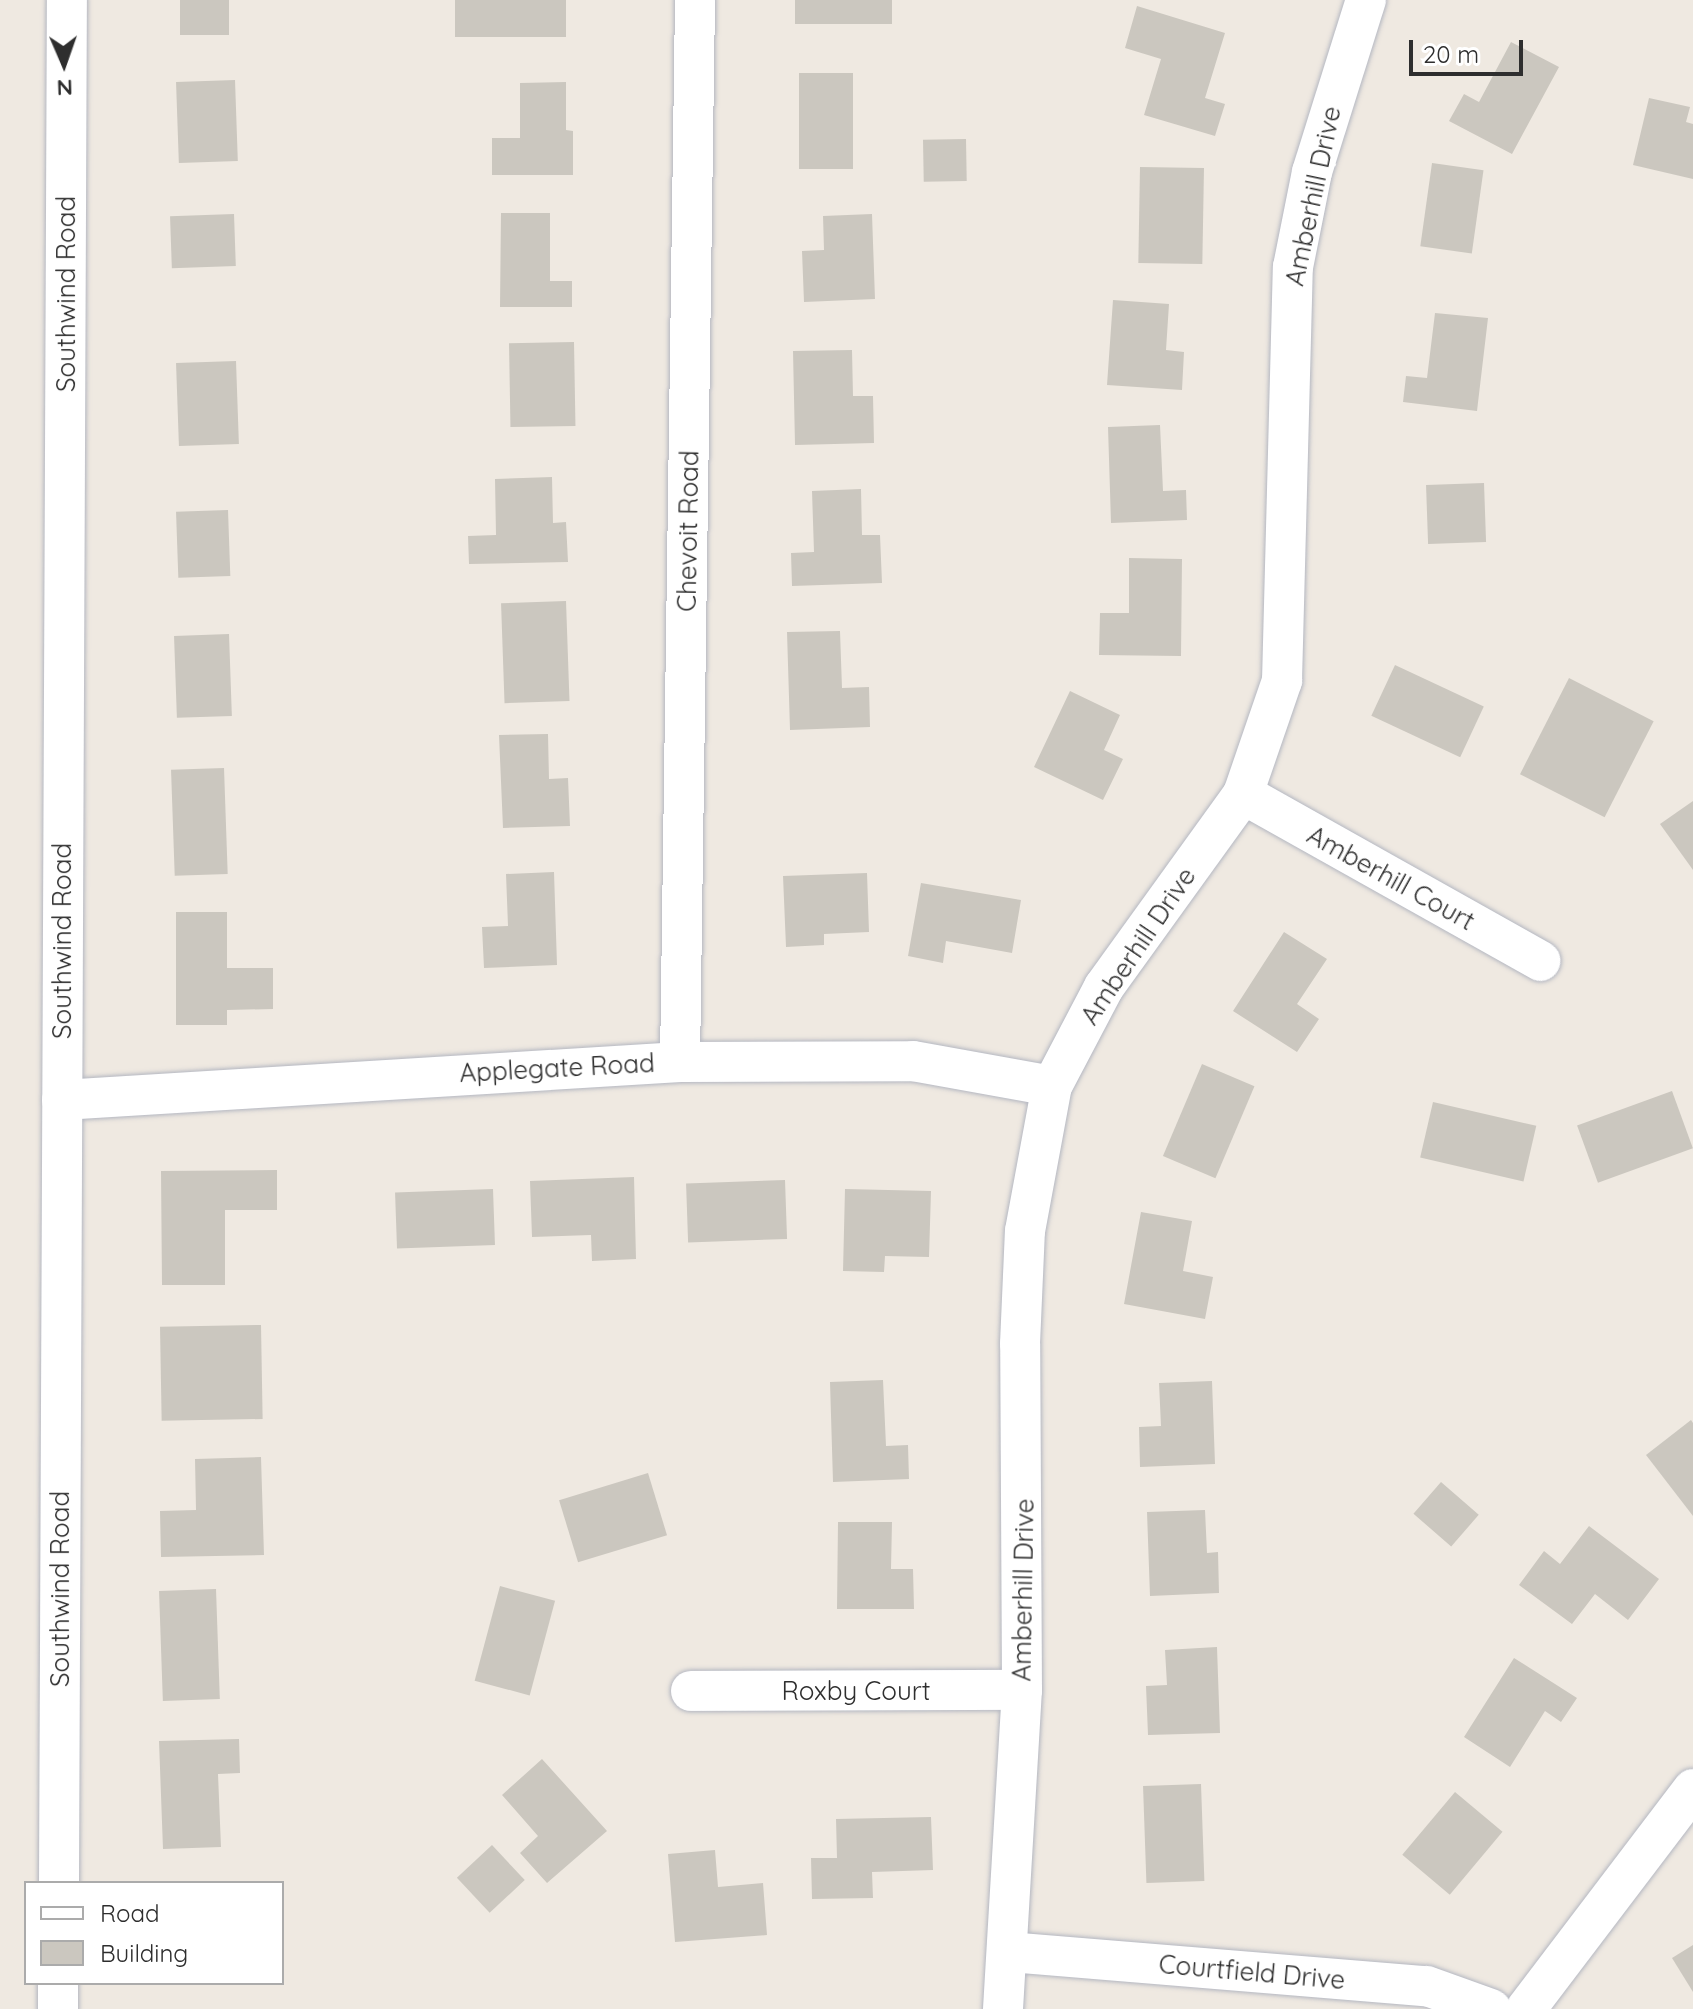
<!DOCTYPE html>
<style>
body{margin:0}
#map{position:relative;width:1693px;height:2009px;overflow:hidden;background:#efe9e1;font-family:Quicksand,sans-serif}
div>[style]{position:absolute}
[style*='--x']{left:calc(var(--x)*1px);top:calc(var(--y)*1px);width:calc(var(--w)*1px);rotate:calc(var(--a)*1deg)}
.building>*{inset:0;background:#cbc7bf;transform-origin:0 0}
.roads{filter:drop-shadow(0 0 2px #b4b7c1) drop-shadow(0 0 2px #b4b7c1)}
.minor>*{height:40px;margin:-20px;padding:0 20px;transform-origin:20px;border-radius:20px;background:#fff}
span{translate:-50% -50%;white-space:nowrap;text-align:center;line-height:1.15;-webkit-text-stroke:6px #fff;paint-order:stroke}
.street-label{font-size:26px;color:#2e2e2e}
.legend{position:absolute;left:24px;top:1881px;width:260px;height:104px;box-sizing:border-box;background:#fff;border:2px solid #ababab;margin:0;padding:10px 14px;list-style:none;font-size:24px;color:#2e2e2e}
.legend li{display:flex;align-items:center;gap:16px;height:40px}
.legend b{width:40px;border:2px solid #ababab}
.north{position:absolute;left:24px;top:24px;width:80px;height:80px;-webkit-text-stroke:6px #fff;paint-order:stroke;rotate:178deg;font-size:22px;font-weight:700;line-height:32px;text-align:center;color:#2e2e2e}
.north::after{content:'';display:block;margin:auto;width:28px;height:36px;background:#2e2e2e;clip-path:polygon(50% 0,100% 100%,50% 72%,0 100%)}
.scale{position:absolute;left:1409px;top:40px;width:114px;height:36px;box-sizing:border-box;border:4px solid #2e2e2e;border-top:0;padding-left:10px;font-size:24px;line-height:28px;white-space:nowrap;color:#2e2e2e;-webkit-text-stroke:6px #fff;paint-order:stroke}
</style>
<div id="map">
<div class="building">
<div style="left:180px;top:0;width:49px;height:35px"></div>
<div style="left:455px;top:0;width:111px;height:37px"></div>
<div style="left:795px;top:0;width:97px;height:24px"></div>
<div style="clip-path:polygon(1137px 6px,1225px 33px,1205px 98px,1225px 104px,1215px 136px,1144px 115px,1161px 59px,1125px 48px)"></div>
<div style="clip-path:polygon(1511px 42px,1559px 67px,1512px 154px,1449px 121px,1464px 94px,1479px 102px)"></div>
<div style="left:799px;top:73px;width:54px;height:96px"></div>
<div style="left:235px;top:80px;width:81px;height:59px;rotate:88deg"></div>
<div style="clip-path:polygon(566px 82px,566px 130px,573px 131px,573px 175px,492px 175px,492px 138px,520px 138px,520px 83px)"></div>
<div style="clip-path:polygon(1649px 98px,1690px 107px,1686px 122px,1693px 124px,1693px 179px,1633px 165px)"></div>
<div style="left:966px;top:139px;width:42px;height:43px;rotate:89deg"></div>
<div style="left:1432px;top:163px;width:52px;height:84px;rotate:8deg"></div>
<div style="left:1140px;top:167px;width:64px;height:96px;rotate:1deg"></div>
<div style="clip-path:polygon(501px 213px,550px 213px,550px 281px,572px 281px,572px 307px,500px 307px)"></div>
<div style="left:234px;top:214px;width:52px;height:64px;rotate:88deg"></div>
<div style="clip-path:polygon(872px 214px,875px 299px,804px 302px,802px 251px,824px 250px,823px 216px)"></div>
<div style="clip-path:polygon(1113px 300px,1169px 304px,1166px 350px,1184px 352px,1182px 390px,1107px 385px)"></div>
<div style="clip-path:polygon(1435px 313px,1488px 318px,1477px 411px,1403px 402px,1406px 376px,1427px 378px)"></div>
<div style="left:574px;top:342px;width:84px;height:65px;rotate:89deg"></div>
<div style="clip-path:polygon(852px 350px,853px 396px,873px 396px,874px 443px,795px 445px,793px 351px)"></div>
<div style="left:236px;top:361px;width:83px;height:60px;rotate:88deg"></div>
<div style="clip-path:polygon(1160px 425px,1163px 491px,1186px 490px,1187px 520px,1111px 523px,1108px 427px)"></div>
<div style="clip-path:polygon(552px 477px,553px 523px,566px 522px,568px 562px,469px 564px,468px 536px,496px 535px,495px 479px)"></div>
<div style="left:1484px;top:483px;width:59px;height:58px;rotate:88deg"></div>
<div style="clip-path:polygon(861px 489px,862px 535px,880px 535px,882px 583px,792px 586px,791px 553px,814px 552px,812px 491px)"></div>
<div style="left:228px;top:510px;width:66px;height:52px;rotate:88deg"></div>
<div style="clip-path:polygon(1129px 558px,1182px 559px,1181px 656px,1099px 655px,1100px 613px,1129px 613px)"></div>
<div style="left:566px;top:601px;width:100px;height:65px;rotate:88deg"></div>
<div style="clip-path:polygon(840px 631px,842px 688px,869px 687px,870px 727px,790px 730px,787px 632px)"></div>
<div style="left:229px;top:634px;width:82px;height:55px;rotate:88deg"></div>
<div style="left:1395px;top:665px;width:98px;height:56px;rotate:25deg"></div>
<div style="left:1569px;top:678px;width:95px;height:108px;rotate:27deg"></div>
<div style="clip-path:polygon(1070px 691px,1120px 715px,1104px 750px,1123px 759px,1103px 800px,1034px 767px)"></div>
<div style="clip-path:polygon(548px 734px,549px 779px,568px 778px,570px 826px,503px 828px,499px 735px)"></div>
<div style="left:224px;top:768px;width:106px;height:53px;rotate:88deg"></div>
<div style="clip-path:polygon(1693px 801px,1693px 870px,1660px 824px)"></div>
<div style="clip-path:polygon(554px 872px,557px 965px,484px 968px,482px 927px,508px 926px,506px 874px)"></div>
<div style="clip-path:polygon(867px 873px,869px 932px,824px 934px,824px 945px,786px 947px,783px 876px)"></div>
<div style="clip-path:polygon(921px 883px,1021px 900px,1012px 953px,946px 941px,943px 963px,908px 956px)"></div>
<div style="clip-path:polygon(176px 912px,227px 912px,227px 968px,273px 968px,273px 1009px,227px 1010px,227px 1025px,176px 1025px)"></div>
<div style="clip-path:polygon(1284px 932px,1327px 959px,1297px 1004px,1319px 1019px,1297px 1052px,1233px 1011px)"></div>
<div style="left:1202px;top:1064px;width:57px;height:100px;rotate:23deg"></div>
<div style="left:1672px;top:1091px;width:61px;height:101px;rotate:70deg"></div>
<div style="left:1433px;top:1102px;width:106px;height:57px;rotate:13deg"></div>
<div style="clip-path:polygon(277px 1170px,277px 1210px,225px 1210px,225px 1285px,162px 1285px,161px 1171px)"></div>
<div style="clip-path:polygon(634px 1177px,636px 1259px,592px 1261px,591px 1235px,532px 1237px,530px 1181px)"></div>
<div style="left:785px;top:1180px;width:59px;height:99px;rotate:88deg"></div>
<div style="left:493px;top:1189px;width:56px;height:98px;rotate:88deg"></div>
<div style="clip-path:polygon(845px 1189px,931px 1191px,929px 1257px,885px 1256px,884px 1272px,843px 1271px)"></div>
<div style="clip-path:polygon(1141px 1212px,1192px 1221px,1183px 1271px,1213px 1277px,1205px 1319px,1124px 1304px)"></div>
<div style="left:261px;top:1325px;width:94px;height:101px;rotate:89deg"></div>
<div style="clip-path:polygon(883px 1380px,886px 1446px,908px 1445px,909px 1479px,833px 1482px,830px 1382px)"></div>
<div style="clip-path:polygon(1212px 1381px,1215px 1464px,1140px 1467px,1139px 1427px,1161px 1426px,1159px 1383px)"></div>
<div style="clip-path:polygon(1691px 1420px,1693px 1423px,1693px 1516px,1646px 1455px)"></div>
<div style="clip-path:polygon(261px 1457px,264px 1555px,161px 1557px,160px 1511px,196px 1510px,195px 1459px)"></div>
<div style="left:648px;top:1473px;width:65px;height:93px;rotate:73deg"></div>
<div style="left:1441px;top:1482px;width:50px;height:42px;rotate:41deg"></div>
<div style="clip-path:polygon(1205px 1510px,1207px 1553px,1218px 1552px,1219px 1593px,1150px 1596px,1147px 1512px)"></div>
<div style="clip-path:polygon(838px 1522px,892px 1522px,891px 1569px,913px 1569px,914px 1609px,837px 1609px)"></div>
<div style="clip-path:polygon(1589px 1526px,1659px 1579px,1628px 1620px,1595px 1594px,1572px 1624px,1519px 1585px,1544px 1551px,1560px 1564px)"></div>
<div style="left:500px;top:1586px;width:57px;height:98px;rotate:15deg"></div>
<div style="left:216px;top:1589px;width:110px;height:57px;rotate:88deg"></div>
<div style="clip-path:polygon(1217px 1647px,1220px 1733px,1148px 1735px,1146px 1686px,1167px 1685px,1165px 1650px)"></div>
<div style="clip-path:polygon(1514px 1658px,1577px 1698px,1561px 1722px,1545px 1711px,1510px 1767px,1464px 1737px)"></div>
<div style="clip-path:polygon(239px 1739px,240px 1773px,218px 1774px,221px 1847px,163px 1849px,159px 1741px)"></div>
<div style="clip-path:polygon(542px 1759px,607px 1831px,547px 1883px,520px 1853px,538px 1836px,502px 1795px)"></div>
<div style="left:1201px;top:1784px;width:97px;height:58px;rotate:88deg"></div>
<div style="left:1455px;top:1792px;width:62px;height:82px;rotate:40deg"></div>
<div style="clip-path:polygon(931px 1817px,933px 1870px,872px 1872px,873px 1898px,812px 1899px,811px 1858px,837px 1858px,836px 1819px)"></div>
<div style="left:492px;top:1845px;width:48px;height:48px;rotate:47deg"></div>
<div style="clip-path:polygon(715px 1850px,718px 1887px,763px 1883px,767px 1935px,675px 1942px,668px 1854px)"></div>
<div style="clip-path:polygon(1693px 1945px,1693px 1992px,1672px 1958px)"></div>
</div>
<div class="roads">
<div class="minor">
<div style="--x:1243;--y:794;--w:341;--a:29.3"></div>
<div style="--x:680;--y:1062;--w:1062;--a:-89.19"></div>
<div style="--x:62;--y:1100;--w:619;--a:-3.52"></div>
<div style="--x:680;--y:1062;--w:233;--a:-0.2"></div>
<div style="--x:913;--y:1061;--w:141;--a:10.2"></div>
<div style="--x:691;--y:1691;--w:331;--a:-0.2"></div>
<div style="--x:59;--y:1883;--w:1883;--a:-89.76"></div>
<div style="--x:1009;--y:1952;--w:419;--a:4.7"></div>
<div style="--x:1427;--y:1986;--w:68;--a:19.8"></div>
<div style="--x:58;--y:2009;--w:26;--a:-90"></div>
<div style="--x:1003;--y:2009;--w:320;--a:-86.6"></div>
<div style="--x:1022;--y:1690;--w:346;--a:-90.3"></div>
<div style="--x:1020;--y:1344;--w:113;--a:-87.5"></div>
<div style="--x:1025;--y:1231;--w:147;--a:-79.5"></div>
<div style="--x:1052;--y:1086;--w:112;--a:-62.3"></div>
<div style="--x:1104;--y:987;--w:238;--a:-54.2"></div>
<div style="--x:1243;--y:794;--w:120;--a:-71"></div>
<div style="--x:1282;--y:681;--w:414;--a:-88.5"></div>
<div style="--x:1293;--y:267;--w:97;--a:-78.7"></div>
<div style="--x:1312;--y:172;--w:180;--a:-72.6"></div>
<div style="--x:1526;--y:2009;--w:276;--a:-52.8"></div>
</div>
</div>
<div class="street-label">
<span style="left:1313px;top:196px;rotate:-78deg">Amberhill Drive</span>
<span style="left:66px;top:294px;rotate:-90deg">Southwind Road</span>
<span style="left:688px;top:531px;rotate:-89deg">Chevoit Road</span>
<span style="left:1391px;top:878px;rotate:29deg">Amberhill Court</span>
<span style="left:62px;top:941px;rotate:-90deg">Southwind Road</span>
<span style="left:1138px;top:946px;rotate:-56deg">Amberhill Drive</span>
<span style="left:557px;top:1068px;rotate:-3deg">Applegate Road</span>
<span style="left:60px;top:1589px;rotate:-90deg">Southwind Road</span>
<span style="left:1023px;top:1590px;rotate:-89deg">Amberhill Drive</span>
<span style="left:856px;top:1691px">Roxby Court</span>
<span style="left:1252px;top:1972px;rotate:5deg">Courtfield Drive</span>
</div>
<ul class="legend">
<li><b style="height:10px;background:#fff"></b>Road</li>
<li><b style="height:22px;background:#cbc7bf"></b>Building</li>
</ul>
<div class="north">N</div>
<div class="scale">20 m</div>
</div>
